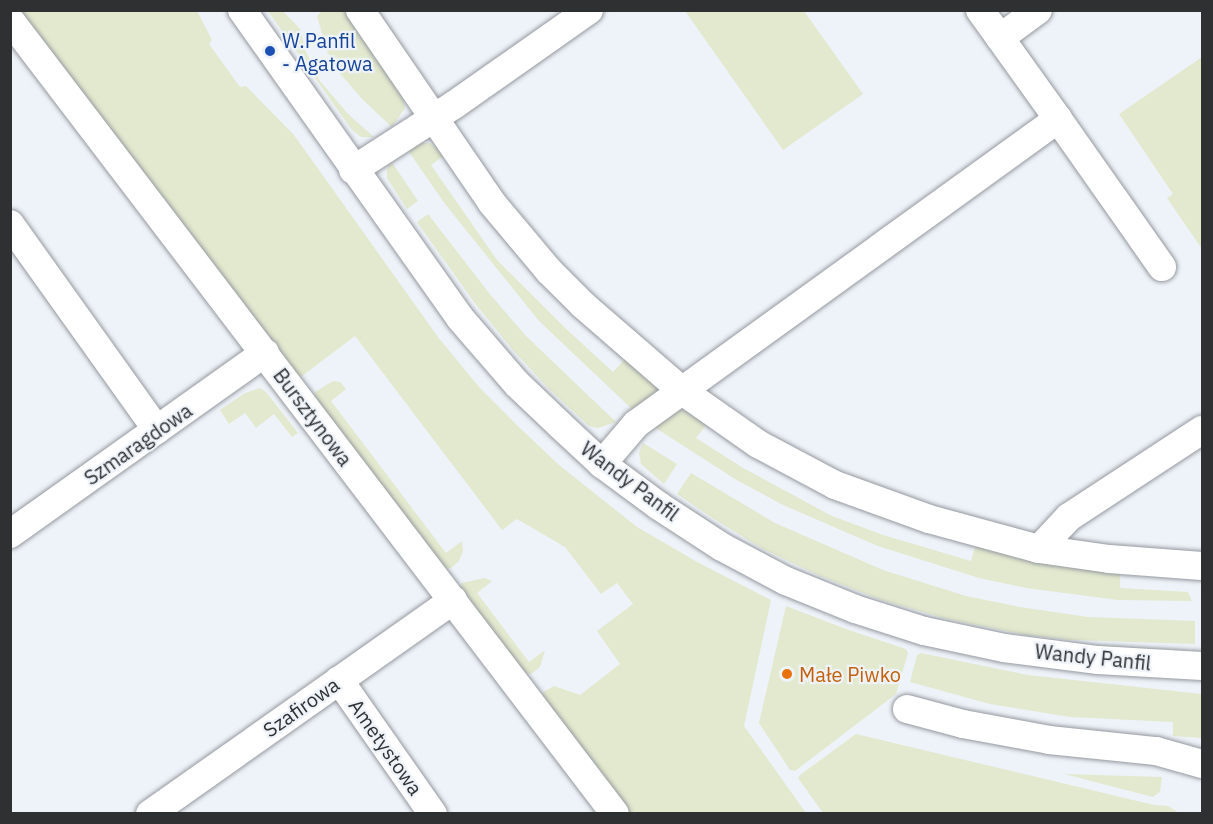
<!DOCTYPE html>
<meta charset="utf-8">
<style>
body{margin:0}
#map{position:relative;width:1213px;height:824px;overflow:hidden;background:#eef3f9;font-family:"IBM Plex Sans",sans-serif}
div>[style]{position:absolute}
[style*='--x']{left:calc(var(--x)*1px);top:calc(var(--y)*1px);width:calc(var(--w)*1px);rotate:calc(var(--a)*1deg)}
.green>*{inset:0;background:#e2e9ce}
.roads{filter:drop-shadow(0 0 2px #95999f) drop-shadow(0 0 2px #95999f)}
.minor>*{height:28px;margin:-14px;padding:0 14px;transform-origin:14px;border-radius:14px;background:#fff}
.dots>*{width:16px;height:16px;translate:-50% -50%;box-sizing:border-box;border:3px solid #eef3f9;border-radius:50%}
span{translate:-50% -50%;white-space:nowrap;text-align:center;line-height:1.15;-webkit-text-stroke:4.5px #eef3f9;paint-order:stroke}
.transit-label{font-size:20px;color:#164399}
.left{translate:0 -50%;text-align:left}
.street-label{font-size:20px;color:#2e3032}
.food-label{font-size:20px;color:#c56008}
.frame{position:absolute;inset:0;border:12px solid #2e3032;pointer-events:none}
</style>
<div id="map">
<div class="green">
<div style="clip-path:polygon(12px 11px,197px 11px,212px 40px,209px 44px,240px 87px,246px 86px,294px 135px,438px 337px,479px 387px,521px 429px,559px 465px,637px 527px,699px 563px,771px 600px,744px 726px,806px 813px,630px 813px,542px 699px,543px 692px,554px 686px,580px 695px,620px 664px,597px 631px,633px 604px,617px 583px,601px 594px,565px 547px,517px 519px,502px 530px,355px 336px,302px 376px,296px 375px)"></div>
<div style="clip-path:polygon(268px 11px,283px 11px,300px 29px,306px 52px,320px 81px,348px 114px,374px 137px,361px 137px,352px 130px)"></div>
<div style="clip-path:polygon(322px 11px,346px 11px,401px 89px,405px 108px,392px 127px,363px 100px,336px 69px,327px 51px,317px 16px)"></div>
<div style="clip-path:polygon(685px 11px,804px 11px,863px 94px,783px 150px)"></div>
<div style="clip-path:polygon(1202px 57px,1202px 249px,1167px 198px,1173px 194px,1119px 114px)"></div>
<div style="clip-path:polygon(416px 143px,429px 143px,446px 154px,431px 165px,497px 260px,563px 326px,613px 372px,626px 358px,655px 384px,657px 388px,654px 395px,633px 410px,539px 321px,445px 204px,407px 149px)"></div>
<div style="clip-path:polygon(391px 161px,418px 201px,407px 209px,387px 178px,387px 170px)"></div>
<div style="clip-path:polygon(428px 214px,489px 293px,525px 335px,616px 422px,598px 428px,589px 426px,549px 389px,512px 349px,474px 302px,417px 222px)"></div>
<div style="clip-path:polygon(333px 381px,340px 382px,346px 389px,331px 401px,446px 553px,462px 541px,463px 551px,459px 561px,451px 568px,444px 569px,315px 399px,315px 392px)"></div>
<div style="clip-path:polygon(260px 388px,266px 392px,298px 433px,292px 437px,274px 414px,256px 428px,245px 413px,229px 424px,220px 410px,245px 393px)"></div>
<div style="clip-path:polygon(681px 409px,707px 424px,696px 438px,743px 468px,832px 516px,883px 535px,971px 561px,976px 544px,1120px 570px,1120px 588px,1188px 592px,1192px 601px,1118px 600px,1026px 588px,979px 578px,878px 546px,783px 505px,735px 479px,654px 427px)"></div>
<div style="clip-path:polygon(643px 443px,677px 464px,664px 484px,641px 464px,639px 453px)"></div>
<div style="clip-path:polygon(691px 473px,775px 523px,883px 570px,966px 596px,1020px 607px,1088px 617px,1195px 621px,1195px 644px,1072px 640px,1026px 635px,947px 619px,881px 600px,820px 576px,763px 549px,711px 517px,677px 494px)"></div>
<div style="clip-path:polygon(484px 578px,492px 581px,477px 593px,529px 662px,545px 650px,540px 667px,531px 674px,524px 673px,460px 590px,462px 583px)"></div>
<div style="clip-path:polygon(786px 606px,846px 629px,906px 649px,908px 653px,896px 694px,795px 771px,790px 770px,759px 723px)"></div>
<div style="clip-path:polygon(921px 653px,1028px 675px,1202px 694px,1202px 738px,1173px 736px,1173px 722px,1070px 717px,990px 704px,910px 682px,917px 655px)"></div>
<div style="clip-path:polygon(856px 734px,1154px 805px,1168px 806px,1179px 813px,823px 813px,798px 778px,800px 775px)"></div>
<div style="clip-path:polygon(1064px 774px,1162px 777px,1160px 792px,1153px 797px)"></div>
</div>
<div class="roads">
<div class="minor">
<div style="--x:242;--y:10;--w:377;--a:54.7"></div>
<div style="--x:460;--y:318;--w:87;--a:49.2"></div>
<div style="--x:517;--y:384;--w:59;--a:43.6"></div>
<div style="--x:560;--y:425;--w:57;--a:42.9"></div>
<div style="--x:602;--y:464;--w:71;--a:36.4"></div>
<div style="--x:659;--y:506;--w:75;--a:33.1"></div>
<div style="--x:722;--y:547;--w:72;--a:28"></div>
<div style="--x:786;--y:581;--w:74;--a:22.1"></div>
<div style="--x:855;--y:609;--w:72;--a:17.7"></div>
<div style="--x:924;--y:631;--w:82;--a:12"></div>
<div style="--x:1004;--y:648;--w:95;--a:7.3"></div>
<div style="--x:1098;--y:660;--w:104;--a:3.3"></div>
<div style="--x:360;--y:10;--w:234;--a:55.6"></div>
<div style="--x:492;--y:203;--w:89;--a:50"></div>
<div style="--x:549;--y:271;--w:48;--a:45"></div>
<div style="--x:583;--y:305;--w:130;--a:40.9"></div>
<div style="--x:681;--y:390;--w:94;--a:35"></div>
<div style="--x:758;--y:444;--w:87;--a:28"></div>
<div style="--x:835;--y:485;--w:100;--a:19.9"></div>
<div style="--x:929;--y:519;--w:114;--a:15.3"></div>
<div style="--x:1039;--y:549;--w:71;--a:8.1"></div>
<div style="--x:1109;--y:559;--w:93;--a:4.3"></div>
<div style="--x:980;--y:10;--w:134;--a:54.4"></div>
<div style="--x:10;--y:20;--w:998;--a:52.69"></div>
<div style="--x:1000;--y:38;--w:47;--a:-36.4"></div>
<div style="--x:353;--y:170;--w:120;--a:-32.8"></div>
<div style="--x:454;--y:105;--w:165;--a:-35.1"></div>
<div style="--x:10;--y:224;--w:253;--a:54.5"></div>
<div style="--x:602;--y:464;--w:52;--a:-49.6"></div>
<div style="--x:636;--y:424;--w:521;--a:-35.86"></div>
<div style="--x:1058;--y:119;--w:181;--a:54.9"></div>
<div style="--x:10;--y:534;--w:313;--a:-35.4"></div>
<div style="--x:1039;--y:549;--w:44;--a:-46.8"></div>
<div style="--x:1069;--y:517;--w:159;--a:-33.2"></div>
<div style="--x:339;--y:680;--w:164;--a:55"></div>
<div style="--x:907;--y:709;--w:58;--a:15"></div>
<div style="--x:963;--y:724;--w:87;--a:10.5"></div>
<div style="--x:1049;--y:740;--w:108;--a:5.9"></div>
<div style="--x:1156;--y:751;--w:48;--a:15.8"></div>
<div style="--x:150;--y:814;--w:371;--a:-35.2"></div>
</div>
</div>
<div class="dots">
<div style="left:270px;top:51px;background:#1a4fb4"></div>
<div style="left:787px;top:674px;background:#e8710a"></div>
</div>
<div class="transit-label">
<span class="left" style="left:282px;top:52px">W.Panfil<br>- Agatowa</span>
</div>
<div class="street-label">
<span style="left:313px;top:417px;rotate:53deg">Bursztynowa</span>
<span style="left:138px;top:444px;rotate:-35deg">Szmaragdowa</span>
<span style="left:630px;top:481px;rotate:37deg">Wandy Panfil</span>
<span style="left:1093px;top:657px;rotate:6deg">Wandy Panfil</span>
<span style="left:301px;top:707px;rotate:-35deg">Szafirowa</span>
<span style="left:386px;top:747px;rotate:55deg">Ametystowa</span>
</div>
<div class="food-label">
<span class="left" style="left:799px;top:674px">Małe Piwko</span>
</div>
<div class="frame"></div>
</div>
